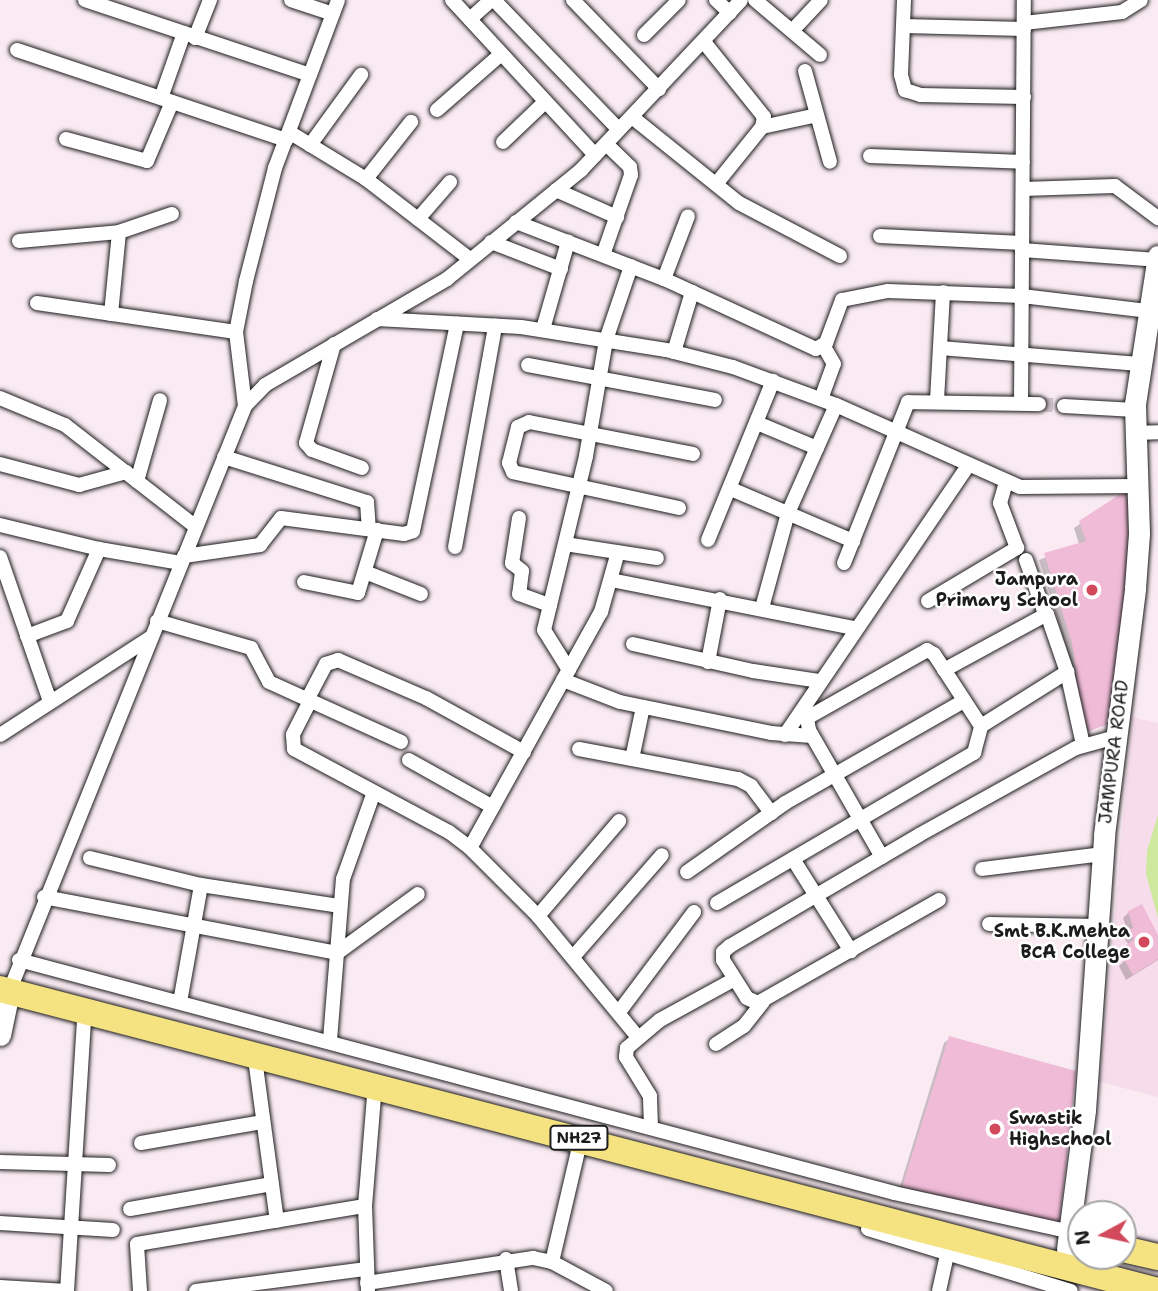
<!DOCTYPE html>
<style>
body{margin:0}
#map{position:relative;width:1158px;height:1291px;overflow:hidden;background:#faebf3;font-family:"Shantell Sans",sans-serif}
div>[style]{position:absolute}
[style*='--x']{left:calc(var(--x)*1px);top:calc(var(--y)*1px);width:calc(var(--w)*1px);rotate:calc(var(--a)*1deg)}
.built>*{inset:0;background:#f7ddeb}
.green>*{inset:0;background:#cee89e}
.shadow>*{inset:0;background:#0003}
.building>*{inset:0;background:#f0bbd7}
.street-tunnel>*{height:14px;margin-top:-7px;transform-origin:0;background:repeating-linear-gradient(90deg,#cec2c8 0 14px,transparent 0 21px)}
.roads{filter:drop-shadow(0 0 2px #1c1c1c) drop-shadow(0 0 2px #1c1c1c)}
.street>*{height:14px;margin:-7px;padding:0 7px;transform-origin:7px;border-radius:7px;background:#fff}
.secondary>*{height:21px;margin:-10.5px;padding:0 10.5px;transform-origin:10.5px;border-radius:10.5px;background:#fff}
.highway>*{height:26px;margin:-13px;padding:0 13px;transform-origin:13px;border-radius:13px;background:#f5e382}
.dots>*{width:19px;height:19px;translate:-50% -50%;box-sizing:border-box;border:4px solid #fff;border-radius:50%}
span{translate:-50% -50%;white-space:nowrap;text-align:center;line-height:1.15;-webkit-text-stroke:5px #fff;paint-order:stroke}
.shield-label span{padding:2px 5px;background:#fff;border:2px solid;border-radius:5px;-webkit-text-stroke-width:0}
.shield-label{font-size:16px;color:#1c1c1c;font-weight:700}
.poi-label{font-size:18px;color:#1c1c1c;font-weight:700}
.right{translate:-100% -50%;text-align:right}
.left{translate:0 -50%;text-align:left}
.street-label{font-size:18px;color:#1c1c1c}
.north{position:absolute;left:1067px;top:1200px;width:70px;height:70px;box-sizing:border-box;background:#fff;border:2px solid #a4a4a4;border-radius:50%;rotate:262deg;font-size:19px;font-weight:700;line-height:28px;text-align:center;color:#1c1c1c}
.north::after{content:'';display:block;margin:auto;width:24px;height:32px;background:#d1495b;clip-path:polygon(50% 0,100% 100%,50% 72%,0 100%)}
</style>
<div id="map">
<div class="built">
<div style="clip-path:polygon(1132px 717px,1158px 723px,1158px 1097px,1100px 1082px)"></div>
</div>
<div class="green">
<div style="clip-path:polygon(1158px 815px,1158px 918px,1146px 874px,1147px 851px)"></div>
</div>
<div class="shadow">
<div style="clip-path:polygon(1124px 494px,1107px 723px,1079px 736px,1067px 649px,1039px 560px,1079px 544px,1074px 528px)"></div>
<div style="clip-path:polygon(1129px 912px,1158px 939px,1158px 960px,1126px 980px,1119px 966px,1125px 960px,1120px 953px,1129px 945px,1123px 937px,1128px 932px,1123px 918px)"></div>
<div style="clip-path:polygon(950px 1038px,1058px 1225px,898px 1193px,944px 1043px)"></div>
</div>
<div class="building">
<div style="clip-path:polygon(1125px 491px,1132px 516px,1132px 552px,1109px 724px,1085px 732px,1072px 643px,1044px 553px,1086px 541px,1079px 521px)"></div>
<div style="clip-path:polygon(1142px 904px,1158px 935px,1158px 959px,1133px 975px,1124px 959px,1131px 955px,1125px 946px,1134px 939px,1127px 930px,1133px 928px,1128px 911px)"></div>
<div style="clip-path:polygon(949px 1036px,1076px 1071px,1059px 1226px,902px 1187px)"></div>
</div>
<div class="street-tunnel">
<div style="--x:1039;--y:404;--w:25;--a:5"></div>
</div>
<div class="roads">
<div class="street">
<div style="--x:85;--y:0;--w:237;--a:18.4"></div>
<div style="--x:291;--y:0;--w:44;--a:18.4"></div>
<div style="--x:452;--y:0;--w:211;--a:47.3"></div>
<div style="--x:494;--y:0;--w:180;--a:46.1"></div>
<div style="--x:573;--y:0;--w:124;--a:46"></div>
<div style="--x:716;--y:0;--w:19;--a:43"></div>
<div style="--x:755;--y:0;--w:85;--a:40.2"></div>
<div style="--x:904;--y:0;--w:75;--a:92.3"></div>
<div style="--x:901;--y:75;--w:16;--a:75"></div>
<div style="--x:905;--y:90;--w:16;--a:18"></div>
<div style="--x:920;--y:95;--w:104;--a:1.1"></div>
<div style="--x:470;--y:19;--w:28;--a:-42"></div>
<div style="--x:1024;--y:23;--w:99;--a:-6.4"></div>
<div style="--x:1122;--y:12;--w:22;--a:-32"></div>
<div style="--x:903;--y:26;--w:121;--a:1.4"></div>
<div style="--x:792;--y:31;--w:42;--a:-46.9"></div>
<div style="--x:644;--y:35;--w:49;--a:-45"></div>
<div style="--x:195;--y:38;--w:41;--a:-68.5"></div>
<div style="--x:704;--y:42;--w:96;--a:51.3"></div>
<div style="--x:764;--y:117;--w:10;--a:101"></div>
<div style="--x:762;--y:127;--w:73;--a:128.9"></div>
<div style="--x:17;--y:50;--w:284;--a:18.5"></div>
<div style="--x:805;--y:71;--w:94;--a:74.6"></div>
<div style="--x:161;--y:98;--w:69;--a:-70.5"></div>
<div style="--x:437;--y:110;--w:84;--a:-41.1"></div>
<div style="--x:632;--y:117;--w:137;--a:38.8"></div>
<div style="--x:739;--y:203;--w:114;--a:27.7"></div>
<div style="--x:762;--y:127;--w:56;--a:-12.3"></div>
<div style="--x:289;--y:132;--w:90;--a:31.4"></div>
<div style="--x:366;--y:179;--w:131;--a:37.6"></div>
<div style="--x:66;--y:139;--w:84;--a:15.2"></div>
<div style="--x:147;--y:161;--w:64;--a:-67"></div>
<div style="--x:503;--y:142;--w:57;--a:-43.6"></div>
<div style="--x:310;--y:145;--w:87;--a:-53.9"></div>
<div style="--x:870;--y:156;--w:153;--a:2.2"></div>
<div style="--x:366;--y:179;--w:73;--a:-51.7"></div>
<div style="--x:1023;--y:189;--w:92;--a:-1.9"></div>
<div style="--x:1115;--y:186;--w:54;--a:36.7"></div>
<div style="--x:556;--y:190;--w:67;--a:23.9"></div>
<div style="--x:418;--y:219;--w:49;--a:-49.1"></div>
<div style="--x:516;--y:222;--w:159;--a:21.1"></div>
<div style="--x:664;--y:279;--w:167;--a:24.7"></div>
<div style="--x:816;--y:349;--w:12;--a:-31"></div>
<div style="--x:826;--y:343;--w:46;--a:-69.6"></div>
<div style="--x:842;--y:300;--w:47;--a:-11.1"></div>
<div style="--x:888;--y:291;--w:134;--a:2.1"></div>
<div style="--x:1022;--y:296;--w:126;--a:6.8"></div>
<div style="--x:880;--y:236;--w:142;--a:2.8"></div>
<div style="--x:19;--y:241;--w:100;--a:-5.1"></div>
<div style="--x:119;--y:232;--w:56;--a:-18.8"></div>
<div style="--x:491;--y:242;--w:75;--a:21.1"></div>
<div style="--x:1022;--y:250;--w:135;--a:4.2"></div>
<div style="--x:603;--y:255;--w:85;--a:-70.7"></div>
<div style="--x:631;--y:175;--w:8;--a:-97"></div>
<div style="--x:630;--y:167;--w:33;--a:-136"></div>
<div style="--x:664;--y:279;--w:67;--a:-69.1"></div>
<div style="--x:37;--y:303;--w:201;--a:8.3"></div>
<div style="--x:111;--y:314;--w:82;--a:-84.4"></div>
<div style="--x:377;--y:319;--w:144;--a:3.2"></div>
<div style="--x:521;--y:327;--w:147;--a:9"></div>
<div style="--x:666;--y:350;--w:69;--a:14.2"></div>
<div style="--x:733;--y:367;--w:110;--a:20.3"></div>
<div style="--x:836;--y:405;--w:201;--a:24"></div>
<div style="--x:1020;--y:487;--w:116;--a:-0.5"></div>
<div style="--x:543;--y:329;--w:91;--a:-74"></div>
<div style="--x:334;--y:344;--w:103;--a:105.8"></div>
<div style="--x:306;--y:443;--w:9;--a:49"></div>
<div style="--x:312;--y:450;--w:53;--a:19.8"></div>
<div style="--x:940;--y:348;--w:200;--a:4.6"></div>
<div style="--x:674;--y:352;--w:63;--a:-73.3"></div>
<div style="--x:528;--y:365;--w:190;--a:10.6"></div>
<div style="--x:0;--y:398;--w:70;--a:22.6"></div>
<div style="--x:65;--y:425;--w:166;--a:37.9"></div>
<div style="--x:821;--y:399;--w:37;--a:-70"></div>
<div style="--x:834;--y:364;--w:20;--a:-120"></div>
<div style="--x:937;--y:400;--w:108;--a:-86.8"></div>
<div style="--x:1021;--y:403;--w:403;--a:-89.6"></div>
<div style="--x:245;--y:406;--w:75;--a:-96.9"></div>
<div style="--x:236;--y:332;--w:52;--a:-78.9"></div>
<div style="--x:246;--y:281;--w:117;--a:-75.6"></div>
<div style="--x:275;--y:168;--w:179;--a:-69.4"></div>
<div style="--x:1064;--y:406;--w:71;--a:3.2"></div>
<div style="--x:757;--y:423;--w:65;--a:22.6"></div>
<div style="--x:1135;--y:433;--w:23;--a:-2"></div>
<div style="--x:224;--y:457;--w:150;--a:17.5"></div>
<div style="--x:367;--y:502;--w:27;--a:86"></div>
<div style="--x:0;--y:464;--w:82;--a:14.9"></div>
<div style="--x:79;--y:485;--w:49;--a:-15.5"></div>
<div style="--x:137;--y:481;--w:84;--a:-74.1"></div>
<div style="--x:731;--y:489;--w:133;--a:23.1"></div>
<div style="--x:679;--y:508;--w:170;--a:-167.8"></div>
<div style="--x:513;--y:472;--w:10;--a:-114"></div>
<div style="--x:509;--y:463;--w:37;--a:-76"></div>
<div style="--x:518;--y:427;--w:12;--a:-24"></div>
<div style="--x:529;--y:422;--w:167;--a:11"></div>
<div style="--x:519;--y:518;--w:46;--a:98.8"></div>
<div style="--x:512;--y:563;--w:13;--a:39"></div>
<div style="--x:522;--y:571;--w:23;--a:97"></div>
<div style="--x:519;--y:594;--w:33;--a:20"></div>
<div style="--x:0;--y:525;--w:102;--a:13.6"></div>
<div style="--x:99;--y:549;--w:83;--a:9.7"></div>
<div style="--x:708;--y:540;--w:172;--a:-67.8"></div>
<div style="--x:565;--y:544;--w:93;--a:8.7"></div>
<div style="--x:455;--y:547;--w:225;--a:-79.7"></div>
<div style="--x:184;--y:556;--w:77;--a:-8.2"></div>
<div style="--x:260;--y:545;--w:34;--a:-52"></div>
<div style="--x:281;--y:518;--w:124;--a:7.4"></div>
<div style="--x:404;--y:534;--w:9;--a:-18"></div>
<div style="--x:413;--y:531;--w:212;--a:-78"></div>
<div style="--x:0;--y:557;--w:152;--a:70.9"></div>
<div style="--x:1026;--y:560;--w:57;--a:70.6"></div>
<div style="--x:844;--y:563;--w:173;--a:-68.3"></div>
<div style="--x:908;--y:402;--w:131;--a:0.9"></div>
<div style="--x:365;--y:572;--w:60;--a:21.4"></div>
<div style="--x:611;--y:580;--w:248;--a:11.2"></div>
<div style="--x:304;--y:582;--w:55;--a:11.5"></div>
<div style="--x:358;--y:593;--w:66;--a:-73.2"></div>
<div style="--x:928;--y:601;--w:104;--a:-30.8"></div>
<div style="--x:1017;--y:548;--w:48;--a:-110.7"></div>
<div style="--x:1000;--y:503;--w:22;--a:-74"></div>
<div style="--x:762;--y:608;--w:98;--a:-74.7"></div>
<div style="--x:788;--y:513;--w:118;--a:-66"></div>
<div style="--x:157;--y:621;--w:98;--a:16"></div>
<div style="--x:251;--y:648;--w:38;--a:62"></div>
<div style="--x:269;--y:682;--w:145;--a:24.4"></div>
<div style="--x:27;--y:636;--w:43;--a:-20.6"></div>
<div style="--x:67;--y:621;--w:79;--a:-66"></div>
<div style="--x:633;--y:644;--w:123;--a:12.7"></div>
<div style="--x:753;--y:671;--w:68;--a:8.5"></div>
<div style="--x:708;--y:662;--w:64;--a:-79.2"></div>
<div style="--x:569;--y:670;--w:47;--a:-122"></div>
<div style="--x:544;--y:630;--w:179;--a:-76.4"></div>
<div style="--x:586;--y:456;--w:118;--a:-80.2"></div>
<div style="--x:606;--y:340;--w:78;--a:-71.3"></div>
<div style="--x:944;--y:670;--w:117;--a:-28.5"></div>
<div style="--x:1047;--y:614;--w:61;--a:71"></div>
<div style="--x:1067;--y:672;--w:75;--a:77.6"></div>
<div style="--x:563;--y:680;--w:61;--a:21.1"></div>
<div style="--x:620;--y:702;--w:154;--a:11.6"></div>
<div style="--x:771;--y:733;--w:41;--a:4.2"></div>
<div style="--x:307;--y:700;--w:41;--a:-62.2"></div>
<div style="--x:326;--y:664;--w:13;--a:-18"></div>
<div style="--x:338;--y:660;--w:96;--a:23.4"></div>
<div style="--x:426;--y:698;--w:112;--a:28.9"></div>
<div style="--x:310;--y:701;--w:38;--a:117"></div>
<div style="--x:293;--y:735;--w:14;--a:86"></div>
<div style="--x:294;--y:749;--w:176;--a:28.2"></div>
<div style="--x:449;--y:832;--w:26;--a:37"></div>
<div style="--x:470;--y:848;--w:96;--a:45"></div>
<div style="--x:538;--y:916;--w:156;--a:50.5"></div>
<div style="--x:0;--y:735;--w:179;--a:-32.9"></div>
<div style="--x:785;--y:735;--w:325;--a:-55.8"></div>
<div style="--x:579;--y:749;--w:162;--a:10.7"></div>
<div style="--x:738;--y:779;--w:15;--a:28"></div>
<div style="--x:751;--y:786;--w:34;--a:53"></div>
<div style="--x:632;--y:759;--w:53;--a:-78.1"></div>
<div style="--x:409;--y:760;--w:96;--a:29.2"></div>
<div style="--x:470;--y:848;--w:270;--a:-61"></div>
<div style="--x:601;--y:612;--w:62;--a:-74.2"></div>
<div style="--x:882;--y:857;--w:146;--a:-119.9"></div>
<div style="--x:809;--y:730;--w:12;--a:-99"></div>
<div style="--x:807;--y:718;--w:138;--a:-29.5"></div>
<div style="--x:927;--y:650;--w:8;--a:30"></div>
<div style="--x:934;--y:654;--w:86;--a:56.9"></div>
<div style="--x:90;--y:858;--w:114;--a:13.7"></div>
<div style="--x:201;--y:885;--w:141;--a:8.6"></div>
<div style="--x:793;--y:859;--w:109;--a:57.8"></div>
<div style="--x:982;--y:869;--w:121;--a:-7.1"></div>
<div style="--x:687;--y:872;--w:120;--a:-35.1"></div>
<div style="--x:785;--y:803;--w:206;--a:-29.7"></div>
<div style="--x:44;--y:897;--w:298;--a:10.8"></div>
<div style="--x:337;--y:953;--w:100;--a:-36.1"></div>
<div style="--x:939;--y:900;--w:208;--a:150.4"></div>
<div style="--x:758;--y:1003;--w:12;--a:-156"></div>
<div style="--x:747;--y:998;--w:45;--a:-122.3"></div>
<div style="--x:723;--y:960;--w:8;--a:-90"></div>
<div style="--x:723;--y:952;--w:9;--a:-41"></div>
<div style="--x:730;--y:946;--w:219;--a:-30.4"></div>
<div style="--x:919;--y:835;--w:179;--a:-29"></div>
<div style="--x:1076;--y:748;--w:41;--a:-15.4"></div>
<div style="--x:717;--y:903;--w:298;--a:-30.3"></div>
<div style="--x:974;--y:753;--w:28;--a:-75"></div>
<div style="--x:981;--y:726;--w:102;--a:-32.1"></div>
<div style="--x:538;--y:916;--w:125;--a:-49.5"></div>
<div style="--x:989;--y:924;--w:109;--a:1.1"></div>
<div style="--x:573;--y:957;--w:135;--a:-48.9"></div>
<div style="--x:19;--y:960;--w:905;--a:14.91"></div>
<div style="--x:894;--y:1193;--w:191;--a:12.4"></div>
<div style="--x:9;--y:992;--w:632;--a:-68.06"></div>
<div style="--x:245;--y:406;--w:29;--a:-46"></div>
<div style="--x:265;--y:385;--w:211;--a:-30.2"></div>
<div style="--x:447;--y:279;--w:173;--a:-39.1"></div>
<div style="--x:581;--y:170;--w:233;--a:-46.7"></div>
<div style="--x:180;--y:1002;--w:119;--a:-79.8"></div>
<div style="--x:619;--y:1012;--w:125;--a:-53.1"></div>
<div style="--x:330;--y:1040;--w:162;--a:-85.4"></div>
<div style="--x:343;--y:879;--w:92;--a:-70.4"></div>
<div style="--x:716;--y:1044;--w:33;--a:-33"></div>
<div style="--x:744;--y:1026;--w:31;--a:-52"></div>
<div style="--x:256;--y:1066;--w:156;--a:82.3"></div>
<div style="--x:651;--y:1127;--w:31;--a:-92"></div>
<div style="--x:650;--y:1096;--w:46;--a:-121.6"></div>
<div style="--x:626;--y:1057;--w:9;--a:-84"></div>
<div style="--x:627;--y:1048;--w:43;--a:-40.3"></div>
<div style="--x:660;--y:1020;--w:85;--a:-28.7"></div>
<div style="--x:141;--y:1143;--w:124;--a:-9.8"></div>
<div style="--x:0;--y:1162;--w:109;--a:1.6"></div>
<div style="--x:130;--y:1209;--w:144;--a:-10"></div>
<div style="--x:0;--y:1223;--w:113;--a:3.5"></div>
<div style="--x:868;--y:1229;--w:212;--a:17"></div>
<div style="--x:506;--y:1259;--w:32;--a:81"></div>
<div style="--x:552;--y:1262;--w:114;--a:-76.8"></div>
<div style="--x:367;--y:1283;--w:168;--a:-8.6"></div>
<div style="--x:533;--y:1258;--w:19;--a:12"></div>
<div style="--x:552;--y:1262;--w:61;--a:28.2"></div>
<div style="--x:0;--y:1287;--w:67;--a:3.4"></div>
<div style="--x:67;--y:1291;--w:269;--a:-86.4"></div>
<div style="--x:140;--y:1291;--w:47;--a:-93.7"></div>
<div style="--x:137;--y:1244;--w:231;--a:-9.5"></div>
<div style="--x:196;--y:1291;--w:170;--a:-7.4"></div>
<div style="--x:368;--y:1291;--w:85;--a:-92"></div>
<div style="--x:365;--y:1206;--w:110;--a:-85.3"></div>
<div style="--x:939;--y:1291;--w:42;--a:-77.6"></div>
</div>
<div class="secondary">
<div style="--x:0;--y:1035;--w:44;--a:-78.2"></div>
<div style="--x:1067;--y:1249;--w:140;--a:-82.6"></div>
<div style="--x:1085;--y:1110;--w:276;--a:-86"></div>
<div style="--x:1104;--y:835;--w:249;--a:-82.8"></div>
<div style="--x:1135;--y:588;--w:55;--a:-85.8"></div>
<div style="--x:1139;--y:533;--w:129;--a:-91.8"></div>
<div style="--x:1135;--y:404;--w:150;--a:-81.2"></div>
</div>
<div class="highway">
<div style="--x:0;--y:989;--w:1197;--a:14.62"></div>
<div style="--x:1123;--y:1249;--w:36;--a:13"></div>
</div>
</div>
<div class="dots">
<div style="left:1092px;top:590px;background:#d1495b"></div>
<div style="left:1144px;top:942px;background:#d1495b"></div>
<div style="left:995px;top:1129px;background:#d1495b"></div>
</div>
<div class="shield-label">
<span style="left:579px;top:1138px">NH27</span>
</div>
<div class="poi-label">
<span class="right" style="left:1078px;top:590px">Jampura<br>Primary School</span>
<span class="right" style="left:1130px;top:942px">Smt B.K.Mehta<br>BCA College</span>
<span class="left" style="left:1009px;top:1129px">Swastik<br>Highschool</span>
</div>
<div class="street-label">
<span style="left:1114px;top:752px;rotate:-83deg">JAMPURA ROAD</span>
</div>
<div class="north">N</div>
</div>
